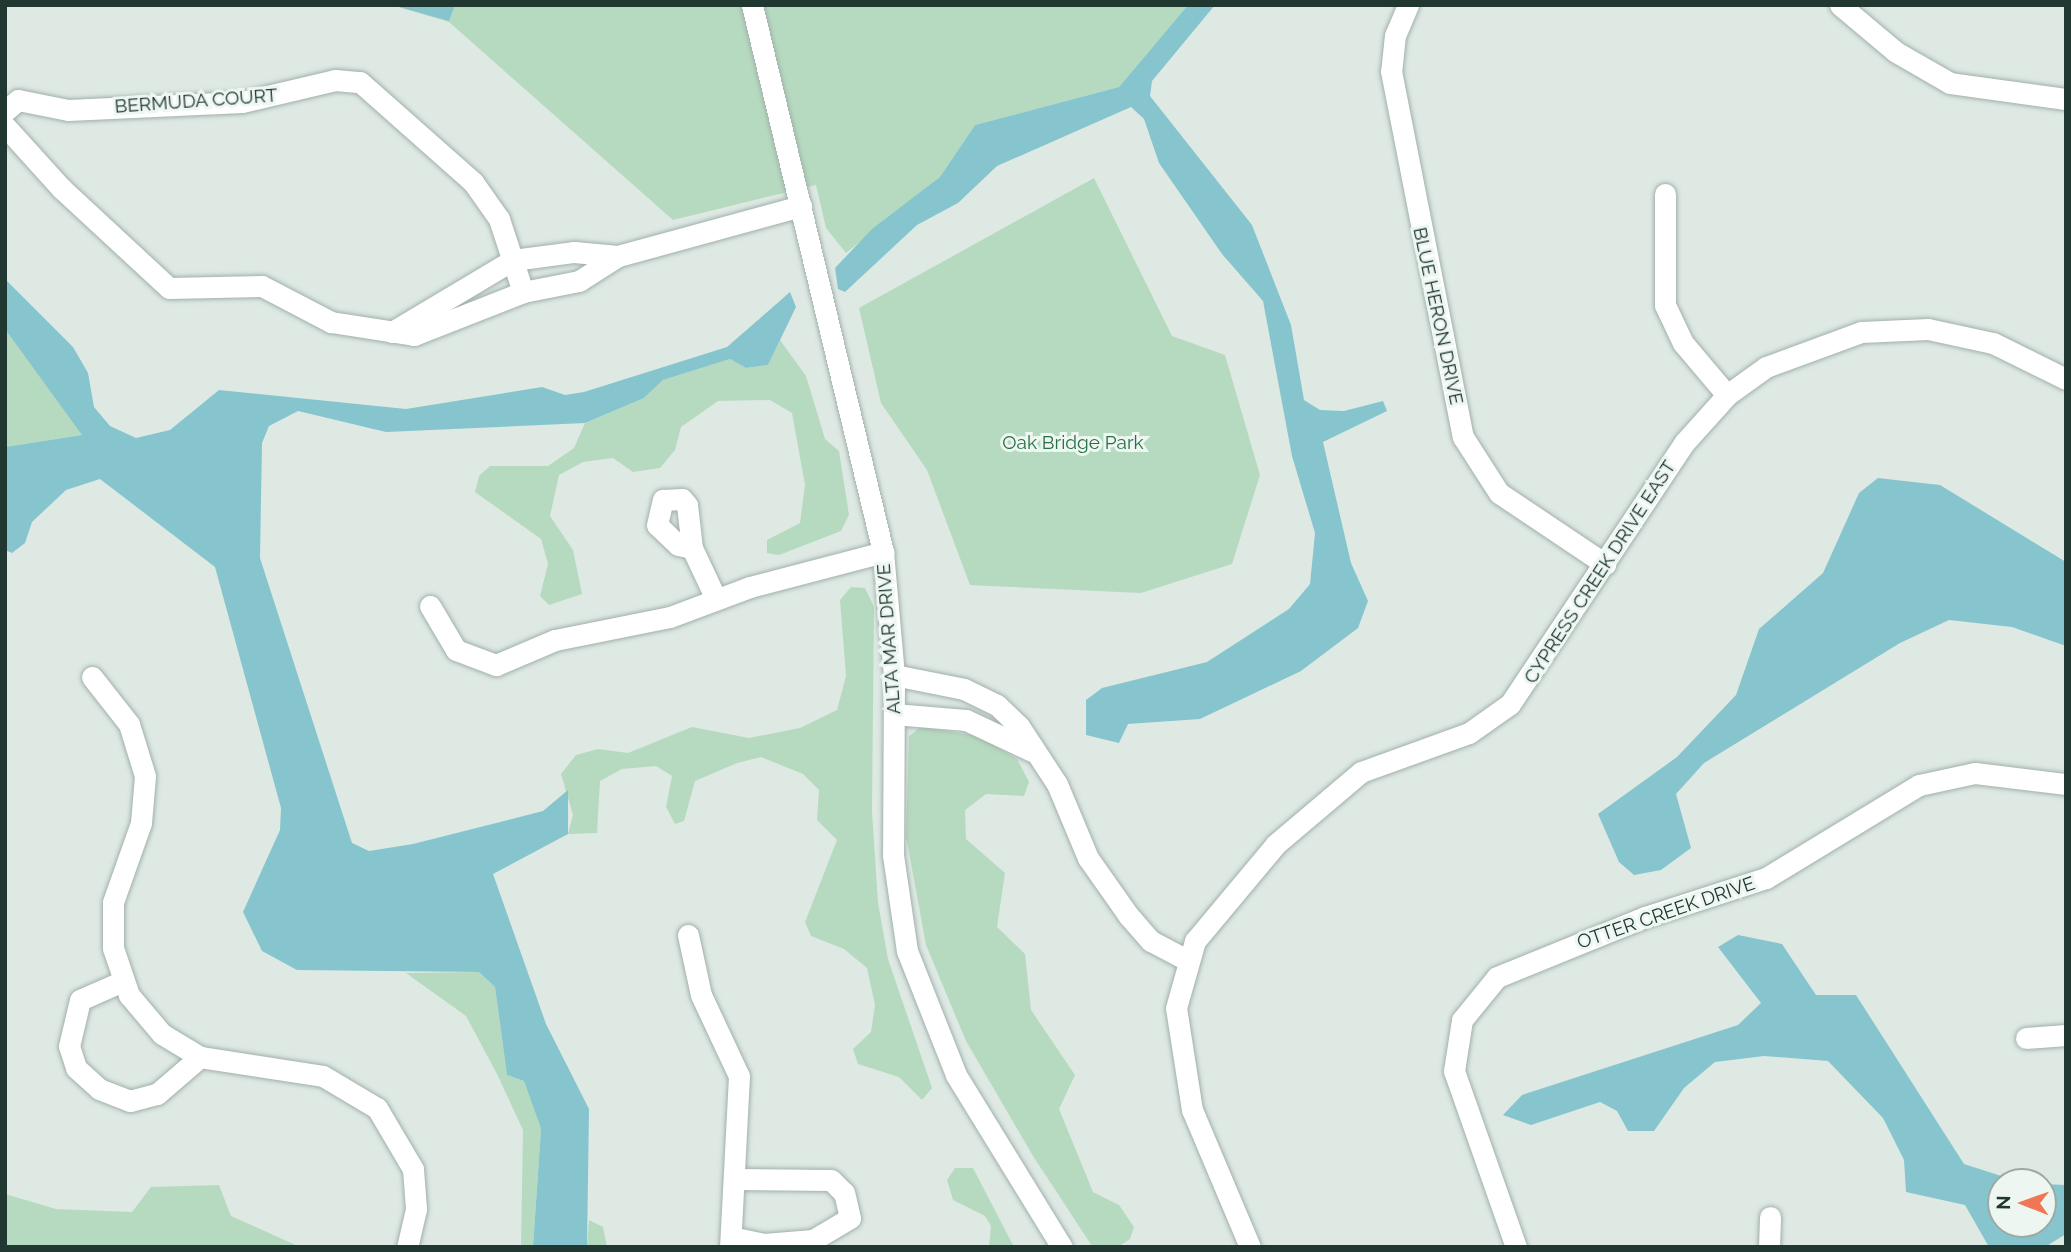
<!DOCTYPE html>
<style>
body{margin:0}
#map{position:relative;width:2071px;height:1252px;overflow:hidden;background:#dee9e4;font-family:Raleway,sans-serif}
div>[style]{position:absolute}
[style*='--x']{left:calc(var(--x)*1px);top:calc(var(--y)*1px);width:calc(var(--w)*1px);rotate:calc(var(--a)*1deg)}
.green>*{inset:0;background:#b6dabf}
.water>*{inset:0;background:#86c5ce}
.roads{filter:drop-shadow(0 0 2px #a1b0ab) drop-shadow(0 0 2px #a1b0ab)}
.minor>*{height:21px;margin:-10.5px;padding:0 10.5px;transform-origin:10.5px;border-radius:10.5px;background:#fff}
span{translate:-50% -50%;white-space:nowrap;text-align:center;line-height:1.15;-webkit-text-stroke:6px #eef6f2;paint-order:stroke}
.street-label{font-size:19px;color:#203831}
.park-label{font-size:19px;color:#2b6e43}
.frame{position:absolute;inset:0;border:7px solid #203831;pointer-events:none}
.north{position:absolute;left:1987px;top:1168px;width:70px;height:70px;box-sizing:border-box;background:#eef6f2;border:2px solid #9caaa5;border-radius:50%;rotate:271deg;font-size:19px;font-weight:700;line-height:28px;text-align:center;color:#203831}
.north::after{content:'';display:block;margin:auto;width:24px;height:32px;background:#ef7756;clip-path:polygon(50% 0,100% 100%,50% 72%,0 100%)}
</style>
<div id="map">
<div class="green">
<div style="clip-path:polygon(392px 5px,1188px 5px,1119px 87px,975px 125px,940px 177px,846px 253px,826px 228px,816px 185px,673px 220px,449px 22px)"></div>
<div style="clip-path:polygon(1094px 178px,1172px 336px,1225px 355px,1260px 475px,1232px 564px,1141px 593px,970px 585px,927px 470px,881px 403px,859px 308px)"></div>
<div style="clip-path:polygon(5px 329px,58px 394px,82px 435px,5px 447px)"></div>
<div style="clip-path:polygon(780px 340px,806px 376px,825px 439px,839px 451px,849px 515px,841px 531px,779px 555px,767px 553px,767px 540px,800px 523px,805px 485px,792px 413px,770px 400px,718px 401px,681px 427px,675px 450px,660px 468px,633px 472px,613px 458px,583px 462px,559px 475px,550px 516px,573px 550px,582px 594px,549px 605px,540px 596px,548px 564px,541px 539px,475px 492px,479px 476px,490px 466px,548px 466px,574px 448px,585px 423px,644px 398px,663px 380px,730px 359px,746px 368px,768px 365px)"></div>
<div style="clip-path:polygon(851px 587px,865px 588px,874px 607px,872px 811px,878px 903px,888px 959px,932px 1088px,922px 1100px,899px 1077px,858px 1064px,853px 1049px,871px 1032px,875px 1005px,867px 968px,844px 949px,811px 936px,805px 922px,837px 840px,817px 820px,819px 790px,803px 774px,761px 757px,737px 763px,695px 781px,684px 821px,675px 824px,666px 807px,672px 776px,656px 766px,622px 769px,600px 781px,597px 833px,568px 834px,573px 815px,561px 774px,576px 755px,598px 749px,628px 753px,692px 727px,749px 738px,800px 728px,837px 710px,846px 676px,840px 600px)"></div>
<div style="clip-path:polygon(921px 727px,978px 736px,1017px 759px,1029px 782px,1024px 796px,986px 794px,965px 810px,966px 839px,1005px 873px,997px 927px,1025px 954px,1031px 1010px,1075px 1075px,1059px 1109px,1093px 1192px,1119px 1205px,1134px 1227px,1130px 1239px,1118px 1247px,1092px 1246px,1033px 1156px,966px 1041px,926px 945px,906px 836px,909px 736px)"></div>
<div style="clip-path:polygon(479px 972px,495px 987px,507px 1075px,524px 1081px,541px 1129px,533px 1247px,521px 1247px,523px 1130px,497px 1074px,466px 1016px,406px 973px)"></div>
<div style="clip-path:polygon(955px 1168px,973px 1168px,1014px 1247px,989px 1247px,991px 1226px,985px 1216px,953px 1200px,947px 1180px)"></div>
<div style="clip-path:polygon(219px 1185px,231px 1216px,300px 1247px,5px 1247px,5px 1194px,56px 1209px,132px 1212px,151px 1187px)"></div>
<div style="clip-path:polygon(589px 1220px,603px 1227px,607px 1247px,587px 1247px)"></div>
</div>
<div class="water">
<div style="clip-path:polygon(392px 5px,455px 5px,449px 21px)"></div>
<div style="clip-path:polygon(1188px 5px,1215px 5px,1152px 81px,1150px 96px,1252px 225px,1291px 325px,1304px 400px,1320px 410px,1344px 411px,1383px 401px,1387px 411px,1323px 442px,1351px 563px,1368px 601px,1358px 628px,1301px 671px,1200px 719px,1128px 724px,1119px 743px,1086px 735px,1086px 700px,1102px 688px,1207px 662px,1289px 609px,1310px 584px,1315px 533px,1292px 456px,1263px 301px,1222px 254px,1159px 163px,1144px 119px,1131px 107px,997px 166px,958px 203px,917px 225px,845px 292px,838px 289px,835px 268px,872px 229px,940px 177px,975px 125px,1119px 87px)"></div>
<div style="clip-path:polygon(5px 279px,73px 347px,88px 373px,94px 407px,110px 426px,136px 438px,170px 430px,219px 390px,406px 409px,542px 387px,565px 395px,584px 392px,727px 347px,790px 292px,796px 307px,768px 365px,746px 368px,730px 359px,663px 380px,644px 398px,585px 423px,386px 432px,298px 411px,269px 426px,262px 443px,260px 558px,352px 843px,369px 851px,413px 844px,543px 811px,568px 790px,568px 834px,493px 874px,546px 1024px,589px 1109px,587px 1247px,533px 1247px,541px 1129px,524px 1081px,507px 1075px,495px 987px,479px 972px,297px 970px,262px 951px,243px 912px,280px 830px,281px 808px,215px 567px,100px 479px,66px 490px,32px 522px,25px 543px,12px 553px,5px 550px,5px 447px,82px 435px,5px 329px)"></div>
<div style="clip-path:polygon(1878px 478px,1940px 485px,2066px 562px,2066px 646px,2012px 627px,1949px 620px,1900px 643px,1704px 763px,1676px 794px,1691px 848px,1661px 870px,1634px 875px,1619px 862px,1598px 814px,1677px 757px,1736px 695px,1759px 629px,1823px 573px,1859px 493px)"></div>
<div style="clip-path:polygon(1738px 935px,1782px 944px,1816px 995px,1856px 995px,1964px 1164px,2020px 1182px,2001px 1182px,2001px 1224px,2043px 1224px,2043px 1184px,2066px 1185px,2066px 1234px,2045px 1247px,1989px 1247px,1965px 1205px,1906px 1192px,1904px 1160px,1883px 1118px,1828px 1061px,1764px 1056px,1715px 1062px,1684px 1088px,1654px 1131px,1628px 1131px,1617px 1111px,1600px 1102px,1531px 1125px,1503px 1115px,1522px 1095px,1738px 1025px,1761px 1003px,1718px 947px)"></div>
</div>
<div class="roads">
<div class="minor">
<div style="--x:752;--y:5;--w:562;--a:76.53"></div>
<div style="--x:883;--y:552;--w:123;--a:84.9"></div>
<div style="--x:894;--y:675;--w:180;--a:90.3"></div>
<div style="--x:893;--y:855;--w:97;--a:81.7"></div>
<div style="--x:907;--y:951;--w:133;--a:68.4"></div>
<div style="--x:956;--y:1075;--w:202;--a:58.4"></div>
<div style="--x:1408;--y:5;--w:33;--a:113"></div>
<div style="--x:1395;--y:35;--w:36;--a:96"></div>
<div style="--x:1391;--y:71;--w:373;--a:78.9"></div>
<div style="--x:1463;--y:437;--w:67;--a:57.3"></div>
<div style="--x:1499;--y:493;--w:128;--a:33.8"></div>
<div style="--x:1840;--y:5;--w:73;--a:40"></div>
<div style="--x:1896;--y:52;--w:62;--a:29.9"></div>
<div style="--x:1950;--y:83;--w:117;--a:7.9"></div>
<div style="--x:5;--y:111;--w:17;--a:-40"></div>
<div style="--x:18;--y:100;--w:51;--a:11.3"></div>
<div style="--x:68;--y:110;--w:174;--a:-2.6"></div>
<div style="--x:242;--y:102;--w:96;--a:-13.3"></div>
<div style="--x:335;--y:80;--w:25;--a:5"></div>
<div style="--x:360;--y:82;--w:151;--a:41.5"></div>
<div style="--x:473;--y:182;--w:45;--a:54.9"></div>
<div style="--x:499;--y:219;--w:77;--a:71.8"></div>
<div style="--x:5;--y:126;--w:84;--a:47.9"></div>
<div style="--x:61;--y:188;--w:147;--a:42.8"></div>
<div style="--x:169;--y:288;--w:93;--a:-1.2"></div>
<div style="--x:262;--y:286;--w:78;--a:27.6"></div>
<div style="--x:331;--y:322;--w:84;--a:8.9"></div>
<div style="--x:414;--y:335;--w:117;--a:-21.5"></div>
<div style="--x:523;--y:292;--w:57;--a:-11.1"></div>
<div style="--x:579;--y:281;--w:46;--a:-32.7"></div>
<div style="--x:618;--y:256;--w:190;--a:-15.3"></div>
<div style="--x:1665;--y:194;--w:111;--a:90"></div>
<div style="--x:1665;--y:305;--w:42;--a:64.7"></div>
<div style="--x:1683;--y:343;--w:68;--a:49.8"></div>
<div style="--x:392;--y:332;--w:141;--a:-30.8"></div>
<div style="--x:513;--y:260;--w:62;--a:-7.5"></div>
<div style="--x:574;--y:252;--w:44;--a:5.2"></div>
<div style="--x:692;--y:548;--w:14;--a:-168"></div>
<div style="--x:678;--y:545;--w:29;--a:-136"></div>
<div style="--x:657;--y:525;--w:26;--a:-77"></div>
<div style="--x:663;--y:500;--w:19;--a:-3"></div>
<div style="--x:682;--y:499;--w:8;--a:50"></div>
<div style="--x:687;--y:505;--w:43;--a:83.4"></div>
<div style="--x:692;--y:548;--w:56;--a:64.8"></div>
<div style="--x:430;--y:606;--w:51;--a:59.4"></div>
<div style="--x:456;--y:650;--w:43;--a:20.6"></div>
<div style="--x:496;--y:665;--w:64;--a:-23"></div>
<div style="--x:555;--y:640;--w:117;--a:-11.3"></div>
<div style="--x:670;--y:617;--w:85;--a:-20.6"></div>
<div style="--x:750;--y:587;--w:138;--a:-14.7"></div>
<div style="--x:894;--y:675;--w:71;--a:11.3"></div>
<div style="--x:964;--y:689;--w:37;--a:26"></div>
<div style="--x:997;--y:705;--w:30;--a:44"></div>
<div style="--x:1019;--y:726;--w:69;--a:56.8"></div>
<div style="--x:1057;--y:784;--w:80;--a:67.3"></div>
<div style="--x:1088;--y:858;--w:70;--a:54.9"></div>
<div style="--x:1128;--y:915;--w:35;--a:49"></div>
<div style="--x:1151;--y:941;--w:38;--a:28"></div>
<div style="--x:92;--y:677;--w:60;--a:51.8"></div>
<div style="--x:129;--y:724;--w:54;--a:72.9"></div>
<div style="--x:145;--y:776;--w:47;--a:94.9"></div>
<div style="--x:141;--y:823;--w:84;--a:109.5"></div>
<div style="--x:113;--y:902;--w:46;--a:90"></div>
<div style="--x:113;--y:948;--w:50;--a:71.2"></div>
<div style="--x:129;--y:995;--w:51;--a:49.8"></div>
<div style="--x:162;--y:1034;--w:44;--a:31.2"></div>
<div style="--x:200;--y:1057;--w:124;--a:8.8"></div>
<div style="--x:323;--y:1076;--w:63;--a:30.7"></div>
<div style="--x:377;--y:1108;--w:71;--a:59.5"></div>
<div style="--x:413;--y:1169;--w:40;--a:85.7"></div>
<div style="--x:416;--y:1209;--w:39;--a:103"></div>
<div style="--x:894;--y:714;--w:72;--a:4.8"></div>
<div style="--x:966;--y:720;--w:73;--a:25.2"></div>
<div style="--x:688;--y:935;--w:61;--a:77.8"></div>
<div style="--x:701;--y:995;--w:89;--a:64.9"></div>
<div style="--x:739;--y:1076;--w:171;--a:93"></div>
<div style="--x:123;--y:981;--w:47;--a:156.2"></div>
<div style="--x:80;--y:1000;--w:47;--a:103.4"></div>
<div style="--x:69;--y:1046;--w:23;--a:72"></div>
<div style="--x:76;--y:1068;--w:31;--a:42"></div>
<div style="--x:99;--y:1089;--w:33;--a:21"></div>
<div style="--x:130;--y:1101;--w:28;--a:-15"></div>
<div style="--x:157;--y:1094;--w:57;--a:-40.7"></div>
<div style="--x:2026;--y:1038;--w:40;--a:-4.3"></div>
<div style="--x:731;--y:1237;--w:34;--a:12"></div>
<div style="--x:764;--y:1244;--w:49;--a:-4.7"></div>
<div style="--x:813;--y:1240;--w:43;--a:-30.7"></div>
<div style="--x:850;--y:1218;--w:26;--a:-103"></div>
<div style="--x:844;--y:1193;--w:18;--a:-135"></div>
<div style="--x:831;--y:1180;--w:96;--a:-179.4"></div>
<div style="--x:1250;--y:1247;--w:149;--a:-112.9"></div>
<div style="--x:1192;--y:1110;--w:103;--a:-98.9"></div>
<div style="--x:1176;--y:1008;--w:70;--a:-74.2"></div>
<div style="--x:1195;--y:941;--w:126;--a:-50.1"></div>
<div style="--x:1276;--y:844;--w:111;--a:-40.3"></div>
<div style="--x:1361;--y:772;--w:115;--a:-19.9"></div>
<div style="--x:1469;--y:733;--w:50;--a:-35.3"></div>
<div style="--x:1510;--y:704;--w:314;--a:-56.3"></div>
<div style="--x:1684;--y:443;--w:64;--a:-48.1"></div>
<div style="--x:1727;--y:395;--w:48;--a:-35.7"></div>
<div style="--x:1766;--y:367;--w:101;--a:-20.2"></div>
<div style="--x:1861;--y:332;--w:67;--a:-2.6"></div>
<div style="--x:1928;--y:329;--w:66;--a:12.2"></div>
<div style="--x:1993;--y:343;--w:81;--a:26.3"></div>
<div style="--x:1516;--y:1247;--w:187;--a:-109.4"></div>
<div style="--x:1454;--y:1071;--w:52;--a:-81.1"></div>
<div style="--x:1462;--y:1020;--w:55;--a:-50.9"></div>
<div style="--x:1497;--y:977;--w:160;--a:-22.1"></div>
<div style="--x:1645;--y:917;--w:127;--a:-17.9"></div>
<div style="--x:1766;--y:878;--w:179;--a:-31.3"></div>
<div style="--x:1919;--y:785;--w:57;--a:-12.1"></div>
<div style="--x:1975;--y:773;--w:92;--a:6.9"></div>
<div style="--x:1769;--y:1247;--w:30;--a:-88"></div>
</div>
</div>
<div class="street-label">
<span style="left:196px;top:101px;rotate:-4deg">BERMUDA COURT</span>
<span style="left:1438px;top:316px;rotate:78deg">BLUE HERON DRIVE</span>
<span style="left:1600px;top:572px;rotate:-57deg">CYPRESS CREEK DRIVE EAST</span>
<span style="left:889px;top:639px;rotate:-94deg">ALTA MAR DRIVE</span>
<span style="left:1666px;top:913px;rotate:-19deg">OTTER CREEK DRIVE</span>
</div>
<div class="park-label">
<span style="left:1073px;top:443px">Oak Bridge Park</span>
</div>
<div class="frame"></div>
<div class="north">N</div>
</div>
